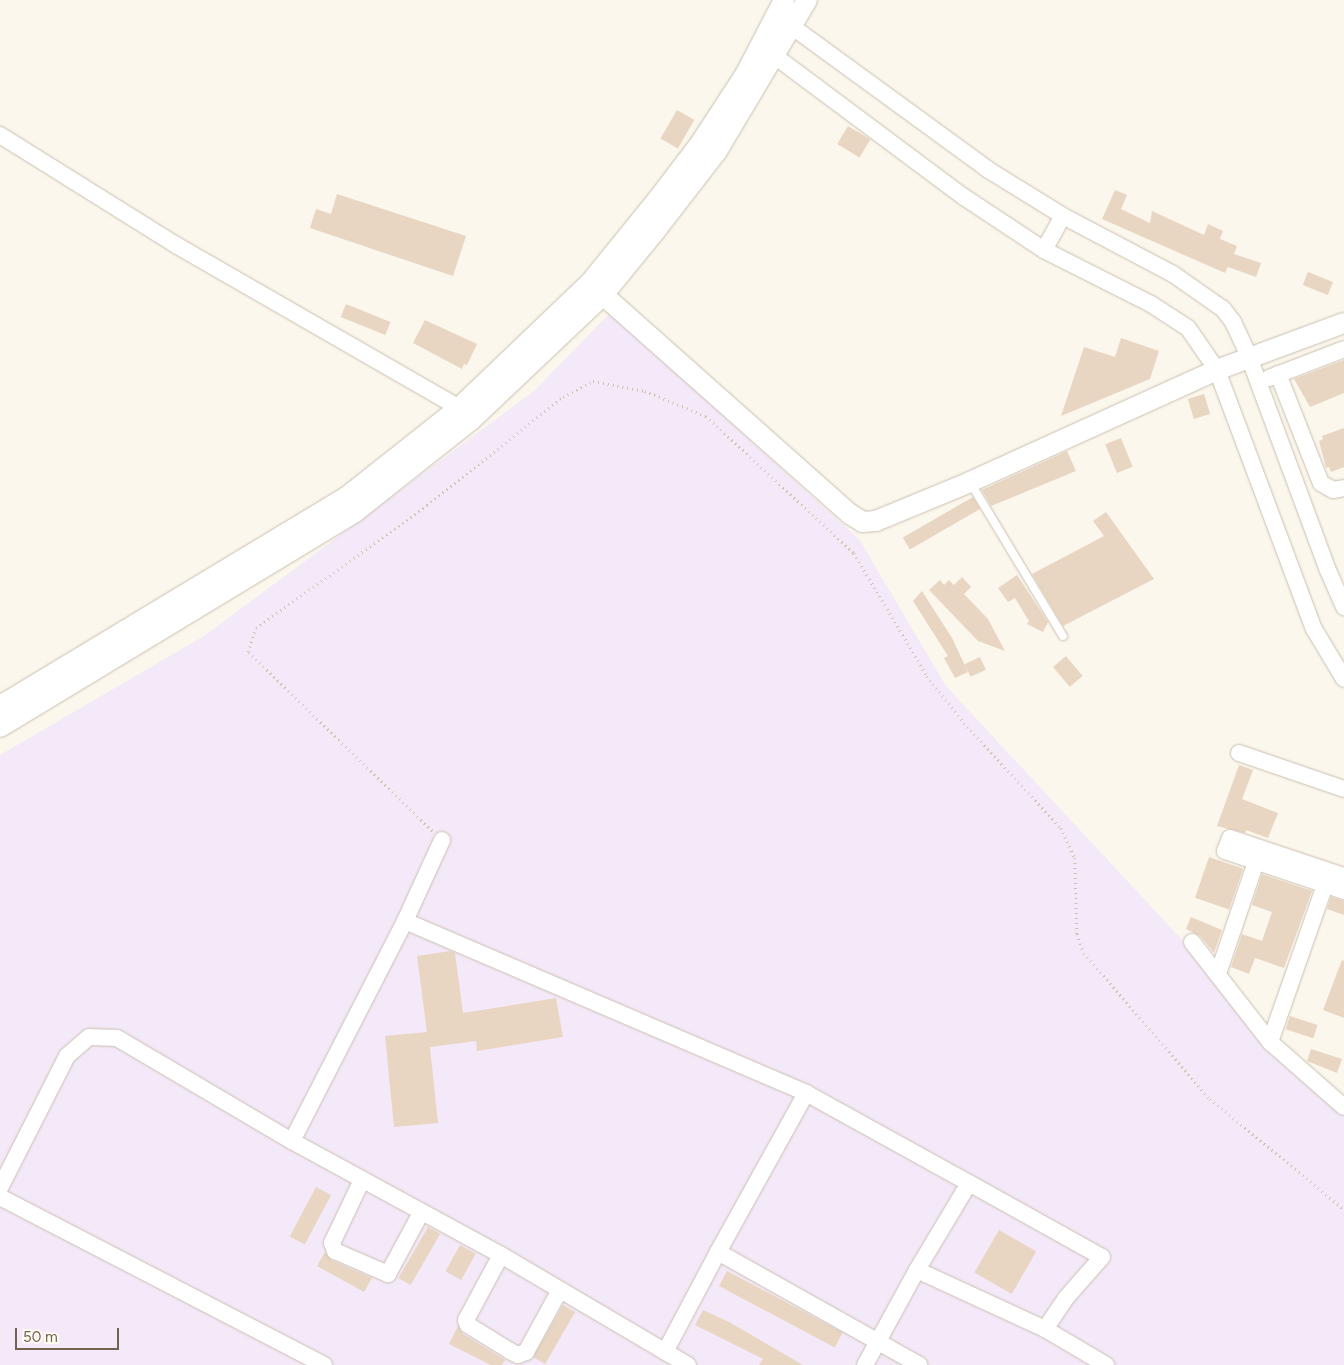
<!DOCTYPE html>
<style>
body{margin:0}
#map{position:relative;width:1344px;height:1365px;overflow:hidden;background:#fbf7ec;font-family:Figtree,sans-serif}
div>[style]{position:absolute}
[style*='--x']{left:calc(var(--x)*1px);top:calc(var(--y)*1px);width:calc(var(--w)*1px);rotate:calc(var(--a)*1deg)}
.education>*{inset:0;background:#f4e9f8}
.building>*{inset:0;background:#e8d6c2;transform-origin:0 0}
.path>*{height:2.5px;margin-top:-1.25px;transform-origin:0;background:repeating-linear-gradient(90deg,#d3bfaa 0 1px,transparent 0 5px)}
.roads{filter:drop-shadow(0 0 1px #cabfb0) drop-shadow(0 0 1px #cabfb0)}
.service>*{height:8px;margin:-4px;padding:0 4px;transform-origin:4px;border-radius:4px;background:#fff}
.minor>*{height:16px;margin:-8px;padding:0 8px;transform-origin:8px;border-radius:8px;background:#fff}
.tertiary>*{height:20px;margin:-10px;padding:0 10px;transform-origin:10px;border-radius:10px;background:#fff}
span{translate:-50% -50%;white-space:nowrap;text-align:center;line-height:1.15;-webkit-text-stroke:5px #fefbf3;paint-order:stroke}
.scale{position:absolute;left:15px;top:1328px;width:104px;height:22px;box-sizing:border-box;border:2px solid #746251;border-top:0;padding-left:6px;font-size:15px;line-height:18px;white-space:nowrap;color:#746251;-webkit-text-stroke:4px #fefbf3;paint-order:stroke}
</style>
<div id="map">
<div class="education">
<div style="clip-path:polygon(610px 313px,859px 539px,946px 686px,1290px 1056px,1344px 1097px,1344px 1365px,0 1365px,0 755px,204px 636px,534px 391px)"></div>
</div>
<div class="building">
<div style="left:677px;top:110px;width:20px;height:33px;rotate:30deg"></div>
<div style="left:848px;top:126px;width:26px;height:21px;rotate:31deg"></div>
<div style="clip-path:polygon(1115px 190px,1127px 195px,1121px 209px,1150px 223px,1152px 211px,1204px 235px,1208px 224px,1223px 231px,1220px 239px,1237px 246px,1234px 254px,1261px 263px,1256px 277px,1228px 267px,1225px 273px,1102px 219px)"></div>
<div style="clip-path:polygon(337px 194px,466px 236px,453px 276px,310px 228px,316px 209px,331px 214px)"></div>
<div style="left:1308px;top:272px;width:27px;height:14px;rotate:22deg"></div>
<div style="left:346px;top:304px;width:48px;height:14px;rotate:22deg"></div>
<div style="clip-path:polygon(425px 320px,477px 344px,467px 365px,464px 364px,462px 369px,413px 343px)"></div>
<div style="clip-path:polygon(1121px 338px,1159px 351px,1150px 379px,1061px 416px,1084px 347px,1115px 357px)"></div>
<div style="clip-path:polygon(1344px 360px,1344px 393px,1310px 407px,1294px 379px)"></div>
<div style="left:1204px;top:394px;width:21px;height:17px;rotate:73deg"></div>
<div style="clip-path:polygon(1344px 428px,1344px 467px,1331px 472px,1329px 467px,1326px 468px,1319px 441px,1323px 439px,1322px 436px)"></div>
<div style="left:1121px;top:438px;width:31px;height:17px;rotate:68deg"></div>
<div style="clip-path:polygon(1067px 451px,1076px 471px,991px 506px,983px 492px,982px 490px)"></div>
<div style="left:973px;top:497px;width:14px;height:81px;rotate:60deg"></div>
<div style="clip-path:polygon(1106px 512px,1154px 579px,1063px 626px,1032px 574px,1104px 536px,1093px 521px)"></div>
<div style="clip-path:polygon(1017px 575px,1048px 622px,1043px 632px,1027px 624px,1029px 621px,1015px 598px,1008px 602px,998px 588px)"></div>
<div style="clip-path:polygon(962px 577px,971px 587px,964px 594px,988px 619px,1005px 651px,978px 641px,929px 590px,940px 580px,944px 585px,949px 580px,954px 585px)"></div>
<div style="clip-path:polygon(922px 591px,952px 638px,968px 672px,955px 678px,944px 658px,948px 656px,913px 601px)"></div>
<div style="left:1066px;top:656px;width:26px;height:17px;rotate:50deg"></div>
<div style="left:980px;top:657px;width:14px;height:17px;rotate:65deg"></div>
<div style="clip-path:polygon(1239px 765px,1253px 770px,1242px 799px,1278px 813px,1268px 838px,1246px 830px,1245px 833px,1217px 826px)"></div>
<div style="left:1209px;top:857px;width:36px;height:43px;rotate:19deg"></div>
<div style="clip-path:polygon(1262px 874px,1312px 891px,1284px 968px,1255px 958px,1249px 974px,1231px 967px,1242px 934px,1262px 941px,1272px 912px,1252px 905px)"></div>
<div style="clip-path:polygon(1331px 897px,1344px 901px,1344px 915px,1327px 909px)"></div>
<div style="clip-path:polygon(1191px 917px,1222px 930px,1214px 953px,1200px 936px,1186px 929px)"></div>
<div style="clip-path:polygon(450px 951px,455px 953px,463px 1013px,556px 998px,563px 1037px,477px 1051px,476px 1041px,430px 1047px,438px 1123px,394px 1127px,385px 1036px,427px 1032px,417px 956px)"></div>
<div style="clip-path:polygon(1342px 960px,1344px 961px,1344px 1018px,1323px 1010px)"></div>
<div style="left:1290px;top:1016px;width:29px;height:14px;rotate:18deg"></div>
<div style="clip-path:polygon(1311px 1049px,1342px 1059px,1337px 1073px,1307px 1061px)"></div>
<div style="left:316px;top:1187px;width:17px;height:56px;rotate:28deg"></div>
<div style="left:428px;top:1227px;width:14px;height:59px;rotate:30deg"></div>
<div style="left:999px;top:1230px;width:43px;height:49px;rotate:30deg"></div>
<div style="left:460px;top:1245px;width:18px;height:30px;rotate:29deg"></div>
<div style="clip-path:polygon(325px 1252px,331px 1260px,372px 1278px,364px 1292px,317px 1266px)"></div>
<div style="left:727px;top:1271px;width:131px;height:17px;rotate:28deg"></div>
<div style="left:563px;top:1305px;width:14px;height:60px;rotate:30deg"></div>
<div style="clip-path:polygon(703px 1310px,729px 1322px,803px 1365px,759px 1365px,763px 1359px,695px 1325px)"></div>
<div style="clip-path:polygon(458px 1326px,463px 1334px,505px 1360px,502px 1365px,491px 1365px,449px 1344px)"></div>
</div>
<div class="path">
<div style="--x:432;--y:831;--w:257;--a:-135.8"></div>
<div style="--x:248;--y:652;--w:25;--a:-72"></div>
<div style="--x:256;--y:628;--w:211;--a:-35.7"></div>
<div style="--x:427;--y:505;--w:174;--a:-38.5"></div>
<div style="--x:563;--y:397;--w:34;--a:-28"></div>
<div style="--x:593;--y:381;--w:53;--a:10.9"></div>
<div style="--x:645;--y:391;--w:66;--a:22.3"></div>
<div style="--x:706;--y:416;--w:202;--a:42.8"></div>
<div style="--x:854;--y:553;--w:143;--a:59.3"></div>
<div style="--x:927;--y:676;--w:60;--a:51.8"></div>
<div style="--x:964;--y:723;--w:143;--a:47.3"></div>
<div style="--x:1061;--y:828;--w:33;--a:65"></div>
<div style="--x:1075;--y:858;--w:76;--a:88.5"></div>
<div style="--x:1077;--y:934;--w:20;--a:70"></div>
<div style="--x:1084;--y:953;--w:193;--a:49.2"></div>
<div style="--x:1210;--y:1099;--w:173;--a:39.4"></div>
</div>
<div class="roads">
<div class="service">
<div style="--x:970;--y:482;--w:180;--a:58.9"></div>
</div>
<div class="minor">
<div style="--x:783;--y:20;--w:253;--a:36.1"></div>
<div style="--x:987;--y:169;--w:89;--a:31.7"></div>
<div style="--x:1063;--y:216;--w:124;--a:27.8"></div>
<div style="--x:1173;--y:274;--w:61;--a:35"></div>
<div style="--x:1223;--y:309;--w:16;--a:52"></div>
<div style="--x:1233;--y:322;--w:38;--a:65"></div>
<div style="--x:1249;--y:357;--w:225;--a:69.7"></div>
<div style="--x:1327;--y:568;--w:43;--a:66.4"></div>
<div style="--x:764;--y:48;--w:249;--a:36.7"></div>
<div style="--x:964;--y:197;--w:96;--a:33.5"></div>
<div style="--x:1044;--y:250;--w:120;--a:26.8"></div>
<div style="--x:1151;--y:304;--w:44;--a:33"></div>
<div style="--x:1188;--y:328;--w:51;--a:55.4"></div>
<div style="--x:1217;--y:370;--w:277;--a:69.5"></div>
<div style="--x:1314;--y:629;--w:58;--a:59"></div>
<div style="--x:0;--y:135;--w:208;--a:32"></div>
<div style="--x:176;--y:245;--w:327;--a:29.9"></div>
<div style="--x:459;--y:408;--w:11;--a:45"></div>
<div style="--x:1044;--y:250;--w:39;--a:-61"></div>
<div style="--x:1278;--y:374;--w:117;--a:68.5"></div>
<div style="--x:1321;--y:483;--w:14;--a:30"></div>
<div style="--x:1333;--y:490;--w:11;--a:-10"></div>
<div style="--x:1269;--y:378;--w:80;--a:-21.1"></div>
<div style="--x:1239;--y:753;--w:111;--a:18.9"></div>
<div style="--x:1344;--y:876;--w:120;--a:-161.6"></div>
<div style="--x:1230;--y:838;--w:14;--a:111"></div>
<div style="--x:1225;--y:851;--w:126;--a:18.6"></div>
<div style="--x:405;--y:921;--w:436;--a:23.2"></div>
<div style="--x:806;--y:1093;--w:186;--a:28.9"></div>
<div style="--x:1192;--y:942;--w:127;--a:52"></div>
<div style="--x:1270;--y:1042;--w:98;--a:41.3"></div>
<div style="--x:1218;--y:974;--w:118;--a:-71.3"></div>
<div style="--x:1270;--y:1042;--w:166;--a:-70.7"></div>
<div style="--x:292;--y:1141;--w:247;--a:-62.8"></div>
<div style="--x:405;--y:921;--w:89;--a:-65.4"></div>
<div style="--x:362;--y:1180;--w:70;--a:115.5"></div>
<div style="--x:332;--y:1243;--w:9;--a:69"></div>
<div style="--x:335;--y:1251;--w:58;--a:23.5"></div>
<div style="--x:388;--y:1274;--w:69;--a:-61.6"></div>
<div style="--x:0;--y:1188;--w:148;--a:-63.1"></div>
<div style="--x:67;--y:1056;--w:29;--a:-41"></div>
<div style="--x:89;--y:1037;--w:28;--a:2"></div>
<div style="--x:117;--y:1038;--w:203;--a:30.5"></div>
<div style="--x:292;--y:1141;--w:238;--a:28.6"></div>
<div style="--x:501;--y:1255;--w:217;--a:30.5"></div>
<div style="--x:0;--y:1197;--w:365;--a:27.4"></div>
<div style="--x:718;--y:1252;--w:182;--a:-61"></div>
<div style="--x:501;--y:1255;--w:74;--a:118.3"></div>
<div style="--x:466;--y:1320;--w:5;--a:68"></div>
<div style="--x:468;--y:1325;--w:49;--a:31.8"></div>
<div style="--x:510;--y:1351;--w:9;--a:27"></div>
<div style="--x:518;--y:1355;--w:9;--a:-21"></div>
<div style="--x:526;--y:1352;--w:71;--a:-61.3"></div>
<div style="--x:1045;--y:1329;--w:71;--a:30.5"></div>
<div style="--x:665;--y:1352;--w:113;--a:-62.1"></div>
<div style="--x:718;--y:1252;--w:231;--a:29.3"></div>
<div style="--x:865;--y:1365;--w:108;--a:-61.3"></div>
<div style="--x:917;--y:1270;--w:101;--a:-59.1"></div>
<div style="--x:969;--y:1183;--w:152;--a:29.1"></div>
<div style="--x:1102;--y:1257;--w:55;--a:131.3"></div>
<div style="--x:1066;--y:1298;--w:37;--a:124"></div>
<div style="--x:1045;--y:1329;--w:141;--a:-155.3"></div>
</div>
<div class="tertiary">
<div style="--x:593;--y:286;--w:344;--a:41.6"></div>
<div style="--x:850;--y:514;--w:15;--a:32"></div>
<div style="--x:863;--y:522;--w:13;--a:-4"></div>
<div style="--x:876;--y:521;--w:102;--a:-22.5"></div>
<div style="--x:970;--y:482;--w:271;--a:-24.4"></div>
<div style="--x:1217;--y:370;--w:135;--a:-20.3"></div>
<div style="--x:0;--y:706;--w:406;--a:-31.1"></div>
<div style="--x:348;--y:496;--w:142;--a:-38.4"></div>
<div style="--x:459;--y:408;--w:181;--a:-43.7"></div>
<div style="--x:590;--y:283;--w:108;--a:-51"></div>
<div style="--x:658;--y:199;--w:69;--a:-52.6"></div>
<div style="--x:700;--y:144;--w:82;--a:-56.9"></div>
<div style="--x:745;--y:75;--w:85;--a:-62.5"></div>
<div style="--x:0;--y:727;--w:415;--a:-31.2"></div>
<div style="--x:355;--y:512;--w:148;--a:-38.4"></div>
<div style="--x:471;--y:420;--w:182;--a:-43.4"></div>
<div style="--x:603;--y:295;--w:84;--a:-50.8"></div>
<div style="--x:656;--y:230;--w:100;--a:-52.3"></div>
<div style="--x:717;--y:151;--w:176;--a:-59.2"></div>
</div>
</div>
<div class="scale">50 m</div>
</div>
